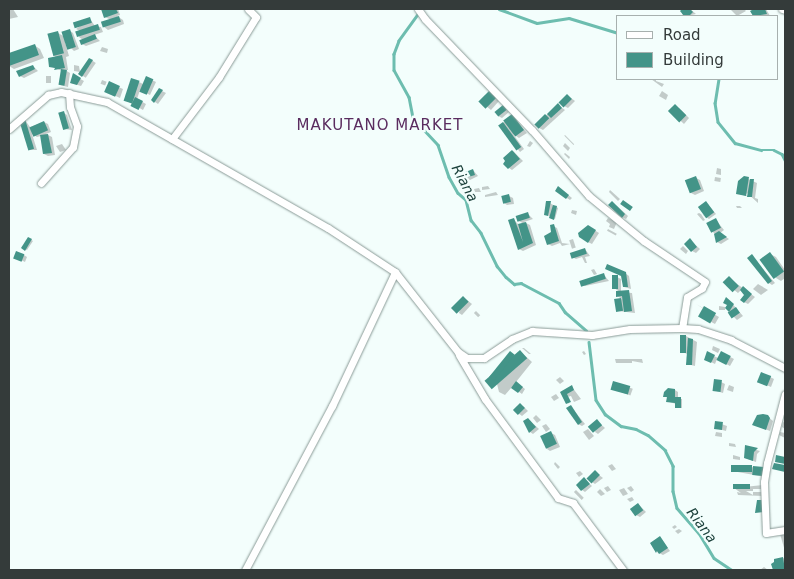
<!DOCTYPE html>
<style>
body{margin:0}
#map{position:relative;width:794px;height:579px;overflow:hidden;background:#f3fefc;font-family:"DejaVu Sans",sans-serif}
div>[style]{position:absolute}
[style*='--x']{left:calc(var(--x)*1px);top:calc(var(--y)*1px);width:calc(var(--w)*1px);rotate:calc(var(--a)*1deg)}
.shadow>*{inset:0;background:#0003;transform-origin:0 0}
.stream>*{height:2.5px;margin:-1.25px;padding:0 1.25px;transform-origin:1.25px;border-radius:1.25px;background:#6dbdaf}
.building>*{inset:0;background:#439488;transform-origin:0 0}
.roads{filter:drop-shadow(0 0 1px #8a9b97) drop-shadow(0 0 1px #8a9b97)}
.street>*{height:7px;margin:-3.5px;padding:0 3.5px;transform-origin:3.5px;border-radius:3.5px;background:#fff}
span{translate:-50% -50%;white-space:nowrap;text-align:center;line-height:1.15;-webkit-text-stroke:4.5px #f3fefc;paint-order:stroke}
.water-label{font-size:14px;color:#193f39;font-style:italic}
.quarter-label{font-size:15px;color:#5a2c5f;letter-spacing:1px}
.frame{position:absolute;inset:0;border:10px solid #343b3a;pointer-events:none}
.legend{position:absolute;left:616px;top:15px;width:162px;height:65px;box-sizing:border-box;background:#f3fefc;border:1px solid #a7b0ae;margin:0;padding:6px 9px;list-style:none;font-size:15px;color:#343b3a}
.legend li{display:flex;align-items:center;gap:10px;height:25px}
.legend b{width:25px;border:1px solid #a7b0ae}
</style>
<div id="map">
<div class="shadow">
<div style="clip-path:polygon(9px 9px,13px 9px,18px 17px,9px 19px)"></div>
<div style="clip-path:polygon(102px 9px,118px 9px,120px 15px,117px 16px,123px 20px,124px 24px,108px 30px,104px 27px,111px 20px,105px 17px)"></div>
<div style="clip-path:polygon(683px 9px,690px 9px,696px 14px,686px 16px,682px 14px)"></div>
<div style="clip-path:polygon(730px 9px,744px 9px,746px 11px,737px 16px)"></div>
<div style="clip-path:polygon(756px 9px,766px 9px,770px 16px,754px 16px,751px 11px)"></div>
<div style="clip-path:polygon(90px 19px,95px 26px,101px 27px,103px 32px,94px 35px,100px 41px,86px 46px,82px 44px,83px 40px,79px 37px,80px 31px,76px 29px)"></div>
<div style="clip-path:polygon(69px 30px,73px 33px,79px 49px,74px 51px,65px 42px,69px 56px,66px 57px,68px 70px,65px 70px,70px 73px,68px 87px,60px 85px,62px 71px,50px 66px,57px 58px,53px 55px,58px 33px,65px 37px)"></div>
<div style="clip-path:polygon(34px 45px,40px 49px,44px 58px,14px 69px,9px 66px,9px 54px)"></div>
<div style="clip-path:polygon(102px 47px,108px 49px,107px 53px,100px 51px)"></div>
<div style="left:90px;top:59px;width:7px;height:18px;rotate:34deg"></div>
<div style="clip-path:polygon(74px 65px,79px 66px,80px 72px,74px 71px)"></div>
<div style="clip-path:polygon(33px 66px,38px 71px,24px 78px,20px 76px)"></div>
<div style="clip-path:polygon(73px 75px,84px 81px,81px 86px,71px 83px)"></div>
<div style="left:46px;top:76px;width:5px;height:7px"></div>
<div style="clip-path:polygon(651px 79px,656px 79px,656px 81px,664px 84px,662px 87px)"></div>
<div style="left:102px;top:80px;width:5px;height:4px;rotate:22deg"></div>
<div style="clip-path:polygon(152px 80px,156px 82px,150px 95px,140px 90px,137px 99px,146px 104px,143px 110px,127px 101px,139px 82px,143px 84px)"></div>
<div style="clip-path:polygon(109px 83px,123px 89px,120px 98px,109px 93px)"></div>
<div style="clip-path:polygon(160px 90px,166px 93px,158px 104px,152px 100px)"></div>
<div style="clip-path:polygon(662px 91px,668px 95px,666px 100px,659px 96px)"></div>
<div style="clip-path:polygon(493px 95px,499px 101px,491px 110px,481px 102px)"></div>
<div style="clip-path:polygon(567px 95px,575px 101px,568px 108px,564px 106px)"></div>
<div style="clip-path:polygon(558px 105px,565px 110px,543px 130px,539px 128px,536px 124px)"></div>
<div style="clip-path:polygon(503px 107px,509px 112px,502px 118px,498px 116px)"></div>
<div style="clip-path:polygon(679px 108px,689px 118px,684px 124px,670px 111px)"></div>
<div style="clip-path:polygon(64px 113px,67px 115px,72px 130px,64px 129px)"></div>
<div style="clip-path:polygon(512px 116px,527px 133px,519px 138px,513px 134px,524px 149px,520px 152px,499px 126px)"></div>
<div style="clip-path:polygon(25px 120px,30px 127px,44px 122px,48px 124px,51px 132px,46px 134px,52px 137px,55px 155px,48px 156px,44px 154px,41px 136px,37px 137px,32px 134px,37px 150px,29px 150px)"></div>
<div style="left:565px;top:135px;width:13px;height:1px;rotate:45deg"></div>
<div style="clip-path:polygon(530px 141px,533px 143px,530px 147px,527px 146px)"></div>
<div style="clip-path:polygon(565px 143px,570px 148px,568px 151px,563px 146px)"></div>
<div style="clip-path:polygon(62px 144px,66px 150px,60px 152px,56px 146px)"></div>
<div style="clip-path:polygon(513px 151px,523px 161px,512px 170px,509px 168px)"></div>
<div style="clip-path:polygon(565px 153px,570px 157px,569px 159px,564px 154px)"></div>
<div style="clip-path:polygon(717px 168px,721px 169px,721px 175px,716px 174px)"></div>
<div style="clip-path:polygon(473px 170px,478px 176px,470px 180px,466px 178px)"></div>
<div style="left:715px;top:177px;width:6px;height:4px;rotate:9deg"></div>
<div style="clip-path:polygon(696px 178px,700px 180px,704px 191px,695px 195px,691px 193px)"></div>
<div style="clip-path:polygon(748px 179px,757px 183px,755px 198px,758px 199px,758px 203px,747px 193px,746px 195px,749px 197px,737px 193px)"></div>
<div style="clip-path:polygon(488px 186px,490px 189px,482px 190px,482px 187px)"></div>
<div style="clip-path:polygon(479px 188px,481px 192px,475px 192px,474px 189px)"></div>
<div style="clip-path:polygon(562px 190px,572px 198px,570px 200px,556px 191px)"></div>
<div style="clip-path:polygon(610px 190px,620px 199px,618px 201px,609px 192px)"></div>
<div style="clip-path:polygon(496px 192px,498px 195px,485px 197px,485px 195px)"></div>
<div style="clip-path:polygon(509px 196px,513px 198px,514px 204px,507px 205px,504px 203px)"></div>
<div style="clip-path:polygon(706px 202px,716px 214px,709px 219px,701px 214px,705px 220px,703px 221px,697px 214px,699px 213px,705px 216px)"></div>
<div style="clip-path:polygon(550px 203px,558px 208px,555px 219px,545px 214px)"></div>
<div style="clip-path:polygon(616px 205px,628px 216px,626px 219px,622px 217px)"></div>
<div style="clip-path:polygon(736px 206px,740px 206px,742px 208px,737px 208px)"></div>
<div style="clip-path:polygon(572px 210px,577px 211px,576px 215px,571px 213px)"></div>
<div style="clip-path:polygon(528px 214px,533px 219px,524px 222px,530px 225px,536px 245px,523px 251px,519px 249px,514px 220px,519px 225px,524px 224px,519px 221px)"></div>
<div style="clip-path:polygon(608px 218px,617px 222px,614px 229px,609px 227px,610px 224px,606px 221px)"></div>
<div style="clip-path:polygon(716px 220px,724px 230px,720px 233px,729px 239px,721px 244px,717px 242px,718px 238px,713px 232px)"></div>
<div style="clip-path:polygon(553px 226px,557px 228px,562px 243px,570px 244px,562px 246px,560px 243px,552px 246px,548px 244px)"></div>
<div style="clip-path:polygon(588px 226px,599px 233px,592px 244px,588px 242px)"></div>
<div style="left:608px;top:229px;width:10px;height:2px;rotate:29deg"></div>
<div style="clip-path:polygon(28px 238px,33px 241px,27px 250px,23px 248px)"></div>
<div style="left:573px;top:239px;width:9px;height:4px;rotate:72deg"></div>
<div style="clip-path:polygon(690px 240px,700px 249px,696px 253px,692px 251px)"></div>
<div style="clip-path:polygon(683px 246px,688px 251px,686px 254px,680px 249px)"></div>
<div style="clip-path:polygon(585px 249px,590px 256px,585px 257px,587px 263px,585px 263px,582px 257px,576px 259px,572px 257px)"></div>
<div style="clip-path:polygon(770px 254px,776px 257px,785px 270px,785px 278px,781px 281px,776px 278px)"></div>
<div style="clip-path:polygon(24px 255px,27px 257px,25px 262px,19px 259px)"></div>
<div style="clip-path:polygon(752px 256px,775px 283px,772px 285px,769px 283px)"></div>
<div style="clip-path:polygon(594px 269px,597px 274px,594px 275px,591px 270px)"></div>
<div style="clip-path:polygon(625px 273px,629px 276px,631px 289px,624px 287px)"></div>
<div style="clip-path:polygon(604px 275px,609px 281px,585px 286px,581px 284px)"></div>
<div style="clip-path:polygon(617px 277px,621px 279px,621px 292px,632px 293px,635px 313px,618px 311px,616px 300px,622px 299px,617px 296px,620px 292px,614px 288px)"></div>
<div style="clip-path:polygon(729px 278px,755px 297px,748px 304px,744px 302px,746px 295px,741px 290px,738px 293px,725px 283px)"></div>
<div style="clip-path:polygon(758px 284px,768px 290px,761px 295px,753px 289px)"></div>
<div style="clip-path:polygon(463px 297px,472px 304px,462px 315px,459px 313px)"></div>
<div style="clip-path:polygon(730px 301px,743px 316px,737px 320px,730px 313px,732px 312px,729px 311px)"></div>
<div style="clip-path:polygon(696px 304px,719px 317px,715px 324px,700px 316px,704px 309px)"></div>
<div style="clip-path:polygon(719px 306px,725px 307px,725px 310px,719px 310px)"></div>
<div style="left:476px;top:311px;width:6px;height:3px;rotate:45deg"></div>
<div style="clip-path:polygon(686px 336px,697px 342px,695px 366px,687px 364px,688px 354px,681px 352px)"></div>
<div style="clip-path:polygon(713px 346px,720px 349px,718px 353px,712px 350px)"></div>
<div style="clip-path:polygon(522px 348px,524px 348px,531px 354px,529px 354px)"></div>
<div style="clip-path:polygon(584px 351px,586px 354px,584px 355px,582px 352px)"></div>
<div style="clip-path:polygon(521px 352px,532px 362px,516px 382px,525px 389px,522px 394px,512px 387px,505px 395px,499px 392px,496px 380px,493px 378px,514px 354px,516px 357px)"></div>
<div style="clip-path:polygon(721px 352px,734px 359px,730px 366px,717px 359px,715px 364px,709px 361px,714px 356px,718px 358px)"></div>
<div style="clip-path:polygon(615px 359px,642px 359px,643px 363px,632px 361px,632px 363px,616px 363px)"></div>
<div style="clip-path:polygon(762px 373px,774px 379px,771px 387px,762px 383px)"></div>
<div style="clip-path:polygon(560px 377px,564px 381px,560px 384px,556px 380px)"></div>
<div style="left:614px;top:382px;width:20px;height:7px;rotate:20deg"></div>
<div style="clip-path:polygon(721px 382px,725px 384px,723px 393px,713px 390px)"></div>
<div style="clip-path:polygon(729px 385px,734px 387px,733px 392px,727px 390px)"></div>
<div style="clip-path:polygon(572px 387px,581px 399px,574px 402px,571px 396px,567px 397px,569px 404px,563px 396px)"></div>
<div style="clip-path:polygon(675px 390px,678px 392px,678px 399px,682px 399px,682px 408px,678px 408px,676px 404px,667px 401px,668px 398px,664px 396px)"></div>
<div style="clip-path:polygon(556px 394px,559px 398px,554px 401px,551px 397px)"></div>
<div style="clip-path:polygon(523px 406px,528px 411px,522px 416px,514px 410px)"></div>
<div style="clip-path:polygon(572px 408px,585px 424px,582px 426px,578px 424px)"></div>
<div style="clip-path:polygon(536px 415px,541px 420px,537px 423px,533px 418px)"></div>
<div style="clip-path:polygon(767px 416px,773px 421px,770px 431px,757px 426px)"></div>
<div style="clip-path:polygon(528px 419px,539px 429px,533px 434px,530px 432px)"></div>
<div style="clip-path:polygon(597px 421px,605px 428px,598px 434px,595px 432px)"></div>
<div style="clip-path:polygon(716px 422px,727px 426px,726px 431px,715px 428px)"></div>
<div style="clip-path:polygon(783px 422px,785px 423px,785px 429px,782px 427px)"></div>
<div style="clip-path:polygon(546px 424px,550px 429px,546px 432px,542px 426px)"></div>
<div style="clip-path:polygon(588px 429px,594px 436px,589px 440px,583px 432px)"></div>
<div style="clip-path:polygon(716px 432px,722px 433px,722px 437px,715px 436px)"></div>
<div style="clip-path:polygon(780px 432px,785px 433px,785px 438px,779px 435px)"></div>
<div style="clip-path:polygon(551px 433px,555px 435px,560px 447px,550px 451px,547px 449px)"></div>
<div style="clip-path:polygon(729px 443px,735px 444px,736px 447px,729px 446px)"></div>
<div style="clip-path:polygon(746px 447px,760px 451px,757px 454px,756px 462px,745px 458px)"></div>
<div style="clip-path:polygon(733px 455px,740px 457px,740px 460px,733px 459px)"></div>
<div style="clip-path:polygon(555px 462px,560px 467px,558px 469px,554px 464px)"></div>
<div style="clip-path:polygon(612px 464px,616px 469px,612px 471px,608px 466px)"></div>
<div style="clip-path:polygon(751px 466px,766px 477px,732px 471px)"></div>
<div style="clip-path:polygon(580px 471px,583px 474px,579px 477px,576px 473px)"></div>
<div style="clip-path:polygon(595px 472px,603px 478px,595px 484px,592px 482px)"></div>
<div style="clip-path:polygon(584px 479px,592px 486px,585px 492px,582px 490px)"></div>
<div style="clip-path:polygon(evenodd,763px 485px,764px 489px,753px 489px,753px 492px,762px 492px,763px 496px,738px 495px,737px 492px,741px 493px,734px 488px,763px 485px,746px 491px,753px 491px,753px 495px,746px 491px)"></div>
<div style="clip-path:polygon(608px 486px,611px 490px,607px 492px,604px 488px)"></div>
<div style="clip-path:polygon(631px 486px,634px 490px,631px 492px,627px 488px)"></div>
<div style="clip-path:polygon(624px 488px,628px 494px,623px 496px,619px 490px)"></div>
<div style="clip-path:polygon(600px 489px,605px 494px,601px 496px,597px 492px)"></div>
<div style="left:576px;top:490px;width:11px;height:3px;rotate:45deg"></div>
<div style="clip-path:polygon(632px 497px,634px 500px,630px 502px,627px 499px)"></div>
<div style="clip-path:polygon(639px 505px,646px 512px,640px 517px,636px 515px)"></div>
<div style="clip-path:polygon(675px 525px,677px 527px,674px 529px,672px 527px)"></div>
<div style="clip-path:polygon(679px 529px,682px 531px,678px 534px,675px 531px)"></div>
<div style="clip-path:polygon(783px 533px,785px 535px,785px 551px,780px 534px)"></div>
<div style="clip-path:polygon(660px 537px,670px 551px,663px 555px,657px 552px)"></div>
<div style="clip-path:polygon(783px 558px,785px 559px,785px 570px,774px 570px,772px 564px)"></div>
<div style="clip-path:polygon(764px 567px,768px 570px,760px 570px)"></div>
</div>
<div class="stream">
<div style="--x:499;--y:9;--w:40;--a:20.2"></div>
<div style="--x:537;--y:23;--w:32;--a:-9"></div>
<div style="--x:569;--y:18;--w:51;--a:17"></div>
<div style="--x:419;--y:13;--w:34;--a:126"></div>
<div style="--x:399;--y:41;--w:14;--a:111"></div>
<div style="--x:394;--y:54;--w:16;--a:90"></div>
<div style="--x:394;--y:70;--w:31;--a:61"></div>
<div style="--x:409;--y:97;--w:21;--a:79"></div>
<div style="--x:413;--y:118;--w:37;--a:47"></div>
<div style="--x:438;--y:145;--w:34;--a:71"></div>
<div style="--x:449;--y:177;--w:18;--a:61"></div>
<div style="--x:458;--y:193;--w:11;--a:41"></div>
<div style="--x:466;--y:200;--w:21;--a:76"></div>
<div style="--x:471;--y:220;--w:16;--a:52"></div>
<div style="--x:481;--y:233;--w:37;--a:64"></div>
<div style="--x:497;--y:266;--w:14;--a:51"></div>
<div style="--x:506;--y:277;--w:11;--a:41"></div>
<div style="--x:514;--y:284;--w:7;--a:-8"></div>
<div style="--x:521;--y:283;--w:43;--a:27.8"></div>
<div style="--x:559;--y:303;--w:11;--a:56"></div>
<div style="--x:565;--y:312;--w:28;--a:41"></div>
<div style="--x:719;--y:79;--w:24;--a:99"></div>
<div style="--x:715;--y:103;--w:19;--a:81"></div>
<div style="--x:718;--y:122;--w:27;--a:51"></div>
<div style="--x:735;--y:143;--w:27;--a:15"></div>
<div style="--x:761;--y:150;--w:13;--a:0"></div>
<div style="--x:774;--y:150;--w:9;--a:27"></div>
<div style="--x:782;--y:154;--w:7;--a:63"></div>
<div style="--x:589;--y:342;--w:58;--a:83.1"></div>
<div style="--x:596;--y:400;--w:17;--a:57"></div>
<div style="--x:605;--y:414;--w:20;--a:37"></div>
<div style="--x:621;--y:426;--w:15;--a:11"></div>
<div style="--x:636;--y:429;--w:13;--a:27"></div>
<div style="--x:648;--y:435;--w:23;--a:41"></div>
<div style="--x:665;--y:450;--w:18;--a:63"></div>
<div style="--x:673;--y:466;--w:25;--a:90"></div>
<div style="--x:673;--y:491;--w:17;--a:77"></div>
<div style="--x:677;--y:508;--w:33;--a:49"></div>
<div style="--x:699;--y:533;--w:29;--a:59"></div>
<div style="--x:714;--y:558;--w:22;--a:34"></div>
</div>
<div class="building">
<div style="clip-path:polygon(101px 9px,116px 9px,118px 13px,104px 18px)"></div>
<div style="clip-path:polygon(682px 9px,690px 9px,693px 12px,689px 16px,684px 16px,680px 11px)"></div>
<div style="clip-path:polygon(754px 9px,765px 9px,767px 14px,753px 16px,750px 11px)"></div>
<div style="left:119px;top:16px;width:6px;height:19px;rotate:72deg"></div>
<div style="left:90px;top:17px;width:6px;height:18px;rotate:72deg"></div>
<div style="left:98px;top:24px;width:6px;height:24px;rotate:72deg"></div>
<div style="left:70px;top:29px;width:19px;height:9px;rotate:72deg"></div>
<div style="left:58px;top:31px;width:23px;height:11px;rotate:75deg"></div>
<div style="left:95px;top:34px;width:5px;height:17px;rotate:68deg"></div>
<div style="clip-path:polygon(35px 44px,39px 55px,9px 66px,9px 53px)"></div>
<div style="clip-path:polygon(62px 55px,65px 68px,54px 70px,55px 68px,49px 67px,48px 58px)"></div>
<div style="clip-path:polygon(89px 58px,93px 60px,82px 77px,78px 74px)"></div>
<div style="clip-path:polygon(33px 65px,35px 69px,19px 77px,16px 71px)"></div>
<div style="left:61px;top:69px;width:6px;height:16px;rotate:9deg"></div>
<div style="clip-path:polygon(73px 73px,81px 78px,77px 85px,70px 83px)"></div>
<div style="left:146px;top:76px;width:8px;height:17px;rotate:23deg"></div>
<div style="left:131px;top:78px;width:9px;height:24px;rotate:18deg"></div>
<div style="left:109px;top:81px;width:12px;height:12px;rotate:24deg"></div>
<div style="clip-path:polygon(159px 88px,163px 90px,154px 103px,151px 100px)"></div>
<div style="left:489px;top:91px;width:10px;height:15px;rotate:45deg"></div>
<div style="left:567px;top:94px;width:7px;height:12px;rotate:45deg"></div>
<div style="left:135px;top:97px;width:9px;height:10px;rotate:27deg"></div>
<div style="clip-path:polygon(558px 103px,562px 108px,551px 118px,547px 114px)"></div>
<div style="left:675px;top:104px;width:16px;height:10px;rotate:45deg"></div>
<div style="left:503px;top:105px;width:6px;height:11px;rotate:51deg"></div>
<div style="left:64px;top:111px;width:18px;height:6px;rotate:74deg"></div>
<div style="left:512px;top:114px;width:20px;height:11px;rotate:53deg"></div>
<div style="left:545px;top:114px;width:6px;height:15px;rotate:45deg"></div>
<div style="left:25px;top:119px;width:31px;height:6px;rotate:73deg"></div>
<div style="left:44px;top:121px;width:10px;height:16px;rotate:66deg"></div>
<div style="left:503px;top:122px;width:31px;height:6px;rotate:54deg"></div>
<div style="clip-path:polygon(48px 134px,52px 153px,43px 154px,40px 135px)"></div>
<div style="clip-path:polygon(512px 150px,520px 159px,508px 169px,503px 164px,505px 161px,503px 158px)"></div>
<div style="clip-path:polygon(473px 169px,475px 175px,465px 178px,463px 173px)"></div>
<div style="left:696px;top:176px;width:14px;height:12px;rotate:69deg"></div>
<div style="clip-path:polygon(744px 176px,749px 177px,746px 196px,736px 194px,738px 181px)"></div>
<div style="clip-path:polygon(750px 179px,754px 179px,752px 197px,747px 197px)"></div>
<div style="clip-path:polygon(558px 186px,569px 195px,566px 199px,555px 191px)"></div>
<div style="left:509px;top:194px;width:8px;height:8px;rotate:76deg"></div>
<div style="left:623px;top:200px;width:12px;height:5px;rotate:35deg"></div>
<div style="clip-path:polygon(546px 201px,551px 201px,548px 216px,544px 215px)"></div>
<div style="clip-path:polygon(612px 201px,625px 214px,622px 218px,608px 205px)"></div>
<div style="left:706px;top:201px;width:14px;height:10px;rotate:54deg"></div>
<div style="clip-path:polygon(553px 205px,557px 206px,554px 220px,549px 218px)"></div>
<div style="left:528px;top:212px;width:6px;height:13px;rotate:72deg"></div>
<div style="clip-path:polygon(514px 218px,523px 242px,518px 224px,526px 222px,533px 243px,518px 250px,508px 220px)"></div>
<div style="left:716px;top:218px;width:11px;height:11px;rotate:63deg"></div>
<div style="clip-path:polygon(554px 224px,559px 241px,547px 245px,544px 236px,551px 232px,550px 225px)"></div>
<div style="clip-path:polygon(588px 225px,596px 230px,588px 243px,579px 237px,578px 233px)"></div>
<div style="clip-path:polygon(719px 231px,727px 237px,716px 243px,714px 234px)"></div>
<div style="clip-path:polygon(28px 237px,32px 239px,25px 251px,21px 248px)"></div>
<div style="clip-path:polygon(690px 238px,697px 247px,691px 252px,684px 244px)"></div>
<div style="left:585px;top:248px;width:6px;height:16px;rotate:72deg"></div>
<div style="left:16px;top:251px;width:9px;height:8px;rotate:21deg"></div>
<div style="left:770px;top:252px;width:24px;height:13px;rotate:54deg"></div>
<div style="clip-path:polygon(752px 254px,772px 281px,768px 284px,747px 258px)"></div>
<div style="clip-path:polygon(607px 264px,626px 272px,628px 287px,623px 287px,621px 276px,605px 269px)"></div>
<div style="left:604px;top:273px;width:6px;height:26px;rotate:72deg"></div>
<div style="left:618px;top:275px;width:14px;height:6px;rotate:90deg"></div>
<div style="left:729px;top:276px;width:14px;height:9px;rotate:45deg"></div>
<div style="clip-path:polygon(743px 286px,752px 294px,744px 303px,740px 300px,744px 295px,740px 290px)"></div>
<div style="clip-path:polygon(629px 290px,632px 311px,624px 312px,622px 296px,616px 297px,616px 291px)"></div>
<div style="left:463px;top:296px;width:8px;height:17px;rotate:45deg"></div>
<div style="clip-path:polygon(726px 297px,734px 304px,729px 312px,725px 308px,727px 305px,723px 303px)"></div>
<div style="left:621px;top:298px;width:13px;height:7px;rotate:81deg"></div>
<div style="left:704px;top:306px;width:14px;height:12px;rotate:30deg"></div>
<div style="left:736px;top:307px;width:7px;height:10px;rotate:56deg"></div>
<div style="left:680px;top:335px;width:6px;height:18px"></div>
<div style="clip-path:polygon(688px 338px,693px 339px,692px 365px,686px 365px)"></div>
<div style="left:520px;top:350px;width:11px;height:47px;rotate:49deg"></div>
<div style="left:510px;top:351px;width:6px;height:33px;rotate:39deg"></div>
<div style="clip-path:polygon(707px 351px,715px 355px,711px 363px,704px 360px)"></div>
<div style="left:721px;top:351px;width:11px;height:10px;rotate:27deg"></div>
<div style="left:761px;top:372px;width:11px;height:11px;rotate:22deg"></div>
<div style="left:714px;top:379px;width:8px;height:12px;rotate:7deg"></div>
<div style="clip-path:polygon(516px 381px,523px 387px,518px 393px,511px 388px)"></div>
<div style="left:613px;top:381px;width:18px;height:9px;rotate:16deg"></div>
<div style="clip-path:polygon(572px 385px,574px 390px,567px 394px,571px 402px,566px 404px,560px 392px)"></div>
<div style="clip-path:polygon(668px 388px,675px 389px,675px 397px,681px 397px,681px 408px,675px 408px,675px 403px,666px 402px,667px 397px,663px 397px,664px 392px)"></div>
<div style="left:520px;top:403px;width:7px;height:10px;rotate:45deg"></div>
<div style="clip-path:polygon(571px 405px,582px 422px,578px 425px,566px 408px)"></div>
<div style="clip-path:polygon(763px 414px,768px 415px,770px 418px,766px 430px,752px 425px,757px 415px)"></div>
<div style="clip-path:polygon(528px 418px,536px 427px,529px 433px,523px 421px)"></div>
<div style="left:597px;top:419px;width:8px;height:12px;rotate:50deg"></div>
<div style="left:715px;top:421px;width:8px;height:8px;rotate:7deg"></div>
<div style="left:551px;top:431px;width:14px;height:12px;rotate:65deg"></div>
<div style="clip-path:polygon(745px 445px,758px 448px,754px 452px,753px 461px,744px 458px)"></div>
<div style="clip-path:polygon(776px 455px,785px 457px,785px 464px,775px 462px)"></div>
<div style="clip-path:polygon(774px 463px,785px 465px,785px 472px,772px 469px)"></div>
<div style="left:731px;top:465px;width:21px;height:7px"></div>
<div style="left:753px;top:466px;width:11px;height:9px;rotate:5deg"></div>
<div style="left:595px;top:470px;width:7px;height:12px;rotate:45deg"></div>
<div style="clip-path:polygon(584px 477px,590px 484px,581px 491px,576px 485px)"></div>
<div style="left:733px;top:484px;width:17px;height:5px"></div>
<div style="clip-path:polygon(757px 500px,763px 500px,764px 512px,755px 513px)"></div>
<div style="left:638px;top:503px;width:9px;height:10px;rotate:54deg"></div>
<div style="clip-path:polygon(660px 536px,668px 548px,659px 554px,657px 551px,656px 553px,650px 543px)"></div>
<div style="clip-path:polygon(783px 557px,785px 570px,773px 570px,771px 564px,774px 562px,774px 559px)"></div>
</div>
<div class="roads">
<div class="street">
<div style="--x:418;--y:9;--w:12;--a:55"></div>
<div style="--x:425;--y:19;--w:154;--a:46.1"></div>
<div style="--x:532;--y:130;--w:87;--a:49.2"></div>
<div style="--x:589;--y:196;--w:71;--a:39.3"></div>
<div style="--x:644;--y:241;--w:73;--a:33.9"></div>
<div style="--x:705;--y:282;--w:7;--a:117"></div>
<div style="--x:702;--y:288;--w:17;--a:149"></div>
<div style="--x:687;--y:297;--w:31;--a:99"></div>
<div style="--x:782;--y:9;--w:3;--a:18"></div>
<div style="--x:9;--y:129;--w:52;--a:-41.1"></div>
<div style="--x:48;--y:95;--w:13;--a:-13"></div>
<div style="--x:61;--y:92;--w:47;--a:12.3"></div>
<div style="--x:107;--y:102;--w:254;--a:29.7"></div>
<div style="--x:328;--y:228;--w:80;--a:33.3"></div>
<div style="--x:395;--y:272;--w:102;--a:51.8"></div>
<div style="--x:458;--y:352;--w:11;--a:34"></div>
<div style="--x:467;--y:358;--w:17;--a:0"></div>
<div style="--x:484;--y:358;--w:34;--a:-34"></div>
<div style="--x:512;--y:339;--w:22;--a:-22"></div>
<div style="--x:532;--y:331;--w:60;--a:3.8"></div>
<div style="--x:592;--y:335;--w:38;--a:-9"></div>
<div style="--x:630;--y:329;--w:52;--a:-1.1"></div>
<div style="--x:682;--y:328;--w:16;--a:4"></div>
<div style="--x:698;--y:329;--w:35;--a:18"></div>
<div style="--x:731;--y:340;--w:61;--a:27.4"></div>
<div style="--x:172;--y:139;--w:78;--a:-52.8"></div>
<div style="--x:219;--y:77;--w:70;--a:-58.3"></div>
<div style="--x:256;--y:17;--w:11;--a:-135"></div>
<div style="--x:41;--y:183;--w:48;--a:-48.4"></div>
<div style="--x:73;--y:147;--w:21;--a:-79"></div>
<div style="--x:77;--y:126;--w:20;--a:-110"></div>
<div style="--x:70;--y:107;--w:14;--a:-94"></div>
<div style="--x:459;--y:355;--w:51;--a:59.4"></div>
<div style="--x:485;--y:399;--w:123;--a:53.6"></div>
<div style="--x:558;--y:498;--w:16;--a:18"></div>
<div style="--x:573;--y:503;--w:84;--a:53.3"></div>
<div style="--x:785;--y:394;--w:71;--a:104.6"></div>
<div style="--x:767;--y:463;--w:19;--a:99"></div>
<div style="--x:764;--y:482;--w:51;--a:87.8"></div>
<div style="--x:766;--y:533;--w:19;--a:-9"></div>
<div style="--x:245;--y:570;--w:186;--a:-62.1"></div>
<div style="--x:332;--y:406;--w:148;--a:-64.8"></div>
</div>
</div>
<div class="water-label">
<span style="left:465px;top:183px;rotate:62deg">Riana</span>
<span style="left:702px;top:525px;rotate:53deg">Riana</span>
</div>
<div class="quarter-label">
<span style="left:380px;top:126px">MAKUTANO MARKET</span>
</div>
<div class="frame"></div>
<ul class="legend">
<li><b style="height:6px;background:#fff"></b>Road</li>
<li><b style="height:14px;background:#439488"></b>Building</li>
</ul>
</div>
